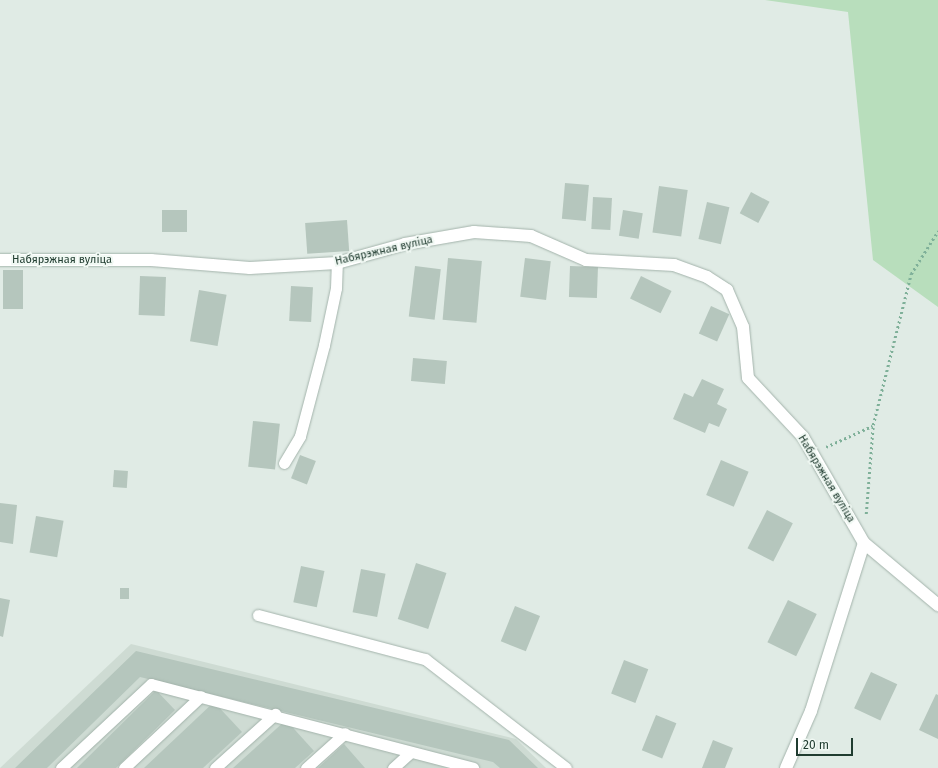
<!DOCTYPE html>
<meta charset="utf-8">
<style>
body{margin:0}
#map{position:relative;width:938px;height:768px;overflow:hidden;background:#e0ebe5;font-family:"Fira Sans",sans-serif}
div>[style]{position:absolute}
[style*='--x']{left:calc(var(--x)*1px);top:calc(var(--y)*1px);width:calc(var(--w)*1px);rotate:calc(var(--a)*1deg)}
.built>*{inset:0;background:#cedbd3}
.green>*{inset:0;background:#b8debc}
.building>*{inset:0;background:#b5c6bd;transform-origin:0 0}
.path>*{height:2.5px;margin-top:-1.25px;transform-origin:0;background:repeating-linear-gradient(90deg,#7fb099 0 2px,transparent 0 5px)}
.roads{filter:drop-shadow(0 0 1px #a3b3ab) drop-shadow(0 0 1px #a3b3ab)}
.lane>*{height:11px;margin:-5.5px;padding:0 5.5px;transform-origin:5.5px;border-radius:5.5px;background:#fff}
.street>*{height:12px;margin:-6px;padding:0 6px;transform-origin:6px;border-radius:6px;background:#fff}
span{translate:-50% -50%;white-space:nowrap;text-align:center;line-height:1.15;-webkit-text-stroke:4px #f0f8f3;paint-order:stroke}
.street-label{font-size:11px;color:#203c30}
.scale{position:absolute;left:796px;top:738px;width:57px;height:18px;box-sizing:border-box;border:2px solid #203c30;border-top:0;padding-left:5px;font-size:12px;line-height:14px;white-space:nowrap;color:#203c30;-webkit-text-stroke:3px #f0f8f3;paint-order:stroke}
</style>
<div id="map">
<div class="built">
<div style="clip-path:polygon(131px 644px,516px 739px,546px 768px,0 768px)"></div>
</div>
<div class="green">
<div style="clip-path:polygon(765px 0,938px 0,938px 307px,873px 260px,848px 12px)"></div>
</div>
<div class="building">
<div style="left:565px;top:183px;width:24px;height:36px;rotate:5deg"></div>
<div style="left:659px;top:186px;width:29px;height:47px;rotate:8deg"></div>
<div style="left:751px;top:192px;width:21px;height:24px;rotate:28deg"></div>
<div style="left:593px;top:197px;width:19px;height:32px;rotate:3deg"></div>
<div style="left:707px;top:202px;width:23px;height:38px;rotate:13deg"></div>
<div style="left:187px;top:210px;width:22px;height:25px;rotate:90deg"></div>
<div style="left:623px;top:210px;width:20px;height:26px;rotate:9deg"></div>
<div style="left:347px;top:220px;width:31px;height:42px;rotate:86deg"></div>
<div style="left:448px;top:258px;width:34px;height:62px;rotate:5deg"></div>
<div style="left:525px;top:258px;width:26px;height:39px;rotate:7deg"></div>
<div style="left:415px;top:266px;width:26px;height:51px;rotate:7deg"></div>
<div style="left:570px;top:266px;width:28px;height:31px;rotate:2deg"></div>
<div style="left:3px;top:270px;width:20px;height:39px"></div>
<div style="left:140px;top:276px;width:26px;height:39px;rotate:2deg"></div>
<div style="left:641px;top:276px;width:34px;height:25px;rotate:26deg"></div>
<div style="left:291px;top:286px;width:22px;height:35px;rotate:3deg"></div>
<div style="left:199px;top:290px;width:28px;height:52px;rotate:10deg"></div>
<div style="left:711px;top:306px;width:20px;height:30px;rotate:24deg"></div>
<div style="left:413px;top:358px;width:34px;height:23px;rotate:5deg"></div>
<div style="clip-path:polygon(702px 379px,724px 389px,717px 404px,727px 409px,719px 427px,709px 423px,705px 433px,673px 419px,684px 393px,693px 397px)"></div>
<div style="left:253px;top:421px;width:27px;height:46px;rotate:6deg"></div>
<div style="left:300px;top:455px;width:17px;height:25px;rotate:21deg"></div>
<div style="left:721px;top:460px;width:30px;height:38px;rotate:23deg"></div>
<div style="left:114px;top:470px;width:14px;height:17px;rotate:4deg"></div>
<div style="clip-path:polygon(0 503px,17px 505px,13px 544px,0 542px)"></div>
<div style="left:767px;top:510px;width:29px;height:43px;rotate:27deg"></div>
<div style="left:36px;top:516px;width:28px;height:37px;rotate:10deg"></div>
<div style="left:416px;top:563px;width:32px;height:59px;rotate:18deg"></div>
<div style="left:301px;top:566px;width:24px;height:37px;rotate:12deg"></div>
<div style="left:361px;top:569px;width:25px;height:44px;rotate:11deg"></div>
<div style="left:120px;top:588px;width:9px;height:11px"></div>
<div style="clip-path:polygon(0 598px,10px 600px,3px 637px,0 636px)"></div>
<div style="left:788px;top:600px;width:32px;height:47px;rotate:26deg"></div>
<div style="left:515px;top:606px;width:27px;height:38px;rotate:22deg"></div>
<div style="clip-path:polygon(136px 651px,509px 740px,538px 768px,500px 768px,493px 762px,140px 677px,47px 768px,15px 768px)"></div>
<div style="left:624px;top:660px;width:26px;height:36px;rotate:21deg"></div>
<div style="left:871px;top:672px;width:29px;height:40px;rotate:25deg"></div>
<div style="clip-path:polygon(156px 690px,175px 710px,116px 768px,77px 768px)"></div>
<div style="clip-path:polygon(936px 694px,938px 695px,938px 739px,919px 730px)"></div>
<div style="clip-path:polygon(214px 702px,242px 732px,203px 768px,144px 768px)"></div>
<div style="left:656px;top:715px;width:22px;height:38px;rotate:22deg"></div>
<div style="clip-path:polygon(286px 720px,314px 751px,295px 768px,233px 768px)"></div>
<div style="clip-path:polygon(713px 740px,733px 748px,725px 768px,702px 768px)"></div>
<div style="clip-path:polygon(344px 744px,365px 768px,318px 768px)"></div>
</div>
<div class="path">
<div style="--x:826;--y:447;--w:51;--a:-24.5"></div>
<div style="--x:866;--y:514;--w:89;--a:-85.5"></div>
<div style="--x:873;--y:425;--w:156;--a:-75.9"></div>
<div style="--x:911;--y:274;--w:51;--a:-57.9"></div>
</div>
<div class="roads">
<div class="lane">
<div style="--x:284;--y:463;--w:31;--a:-59"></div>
<div style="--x:300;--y:436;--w:94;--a:-75.2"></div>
<div style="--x:324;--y:345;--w:58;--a:-78.1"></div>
<div style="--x:336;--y:288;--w:25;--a:-88"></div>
<div style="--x:258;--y:615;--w:173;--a:14.8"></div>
<div style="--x:425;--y:659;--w:178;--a:37.7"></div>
<div style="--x:61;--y:768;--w:123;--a:-43"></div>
<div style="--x:151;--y:684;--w:333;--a:14.6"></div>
<div style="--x:124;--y:768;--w:105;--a:-43.1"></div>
<div style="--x:215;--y:768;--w:81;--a:-42"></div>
<div style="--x:306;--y:768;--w:52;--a:-41.9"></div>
<div style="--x:393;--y:768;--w:24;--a:-42"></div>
</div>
<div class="street">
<div style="--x:0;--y:260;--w:151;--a:0"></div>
<div style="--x:151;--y:260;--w:99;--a:4.6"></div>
<div style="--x:250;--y:268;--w:87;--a:-3.3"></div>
<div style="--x:337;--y:263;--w:71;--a:-15.6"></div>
<div style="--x:405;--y:244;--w:70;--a:-9.9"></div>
<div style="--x:474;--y:232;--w:57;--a:4"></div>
<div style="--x:531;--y:236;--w:60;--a:23.6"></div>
<div style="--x:586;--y:260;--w:88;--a:3.3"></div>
<div style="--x:674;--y:265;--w:35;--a:20"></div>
<div style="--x:707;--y:277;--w:24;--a:33"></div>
<div style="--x:727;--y:290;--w:40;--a:66.6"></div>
<div style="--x:743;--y:327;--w:51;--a:84.4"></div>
<div style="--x:748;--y:378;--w:81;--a:47"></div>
<div style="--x:803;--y:437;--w:122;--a:60.1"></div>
<div style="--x:864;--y:543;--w:97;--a:40"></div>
<div style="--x:786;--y:768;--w:62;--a:-66.3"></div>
<div style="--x:811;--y:711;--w:176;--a:-72.5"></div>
</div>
</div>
<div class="street-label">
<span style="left:384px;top:251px;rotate:-13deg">Набярэжная вуліца</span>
<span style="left:62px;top:260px">Набярэжная вуліца</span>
<span style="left:826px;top:479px;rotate:59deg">Набярэжная вуліца</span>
</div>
<div class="scale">20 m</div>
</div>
